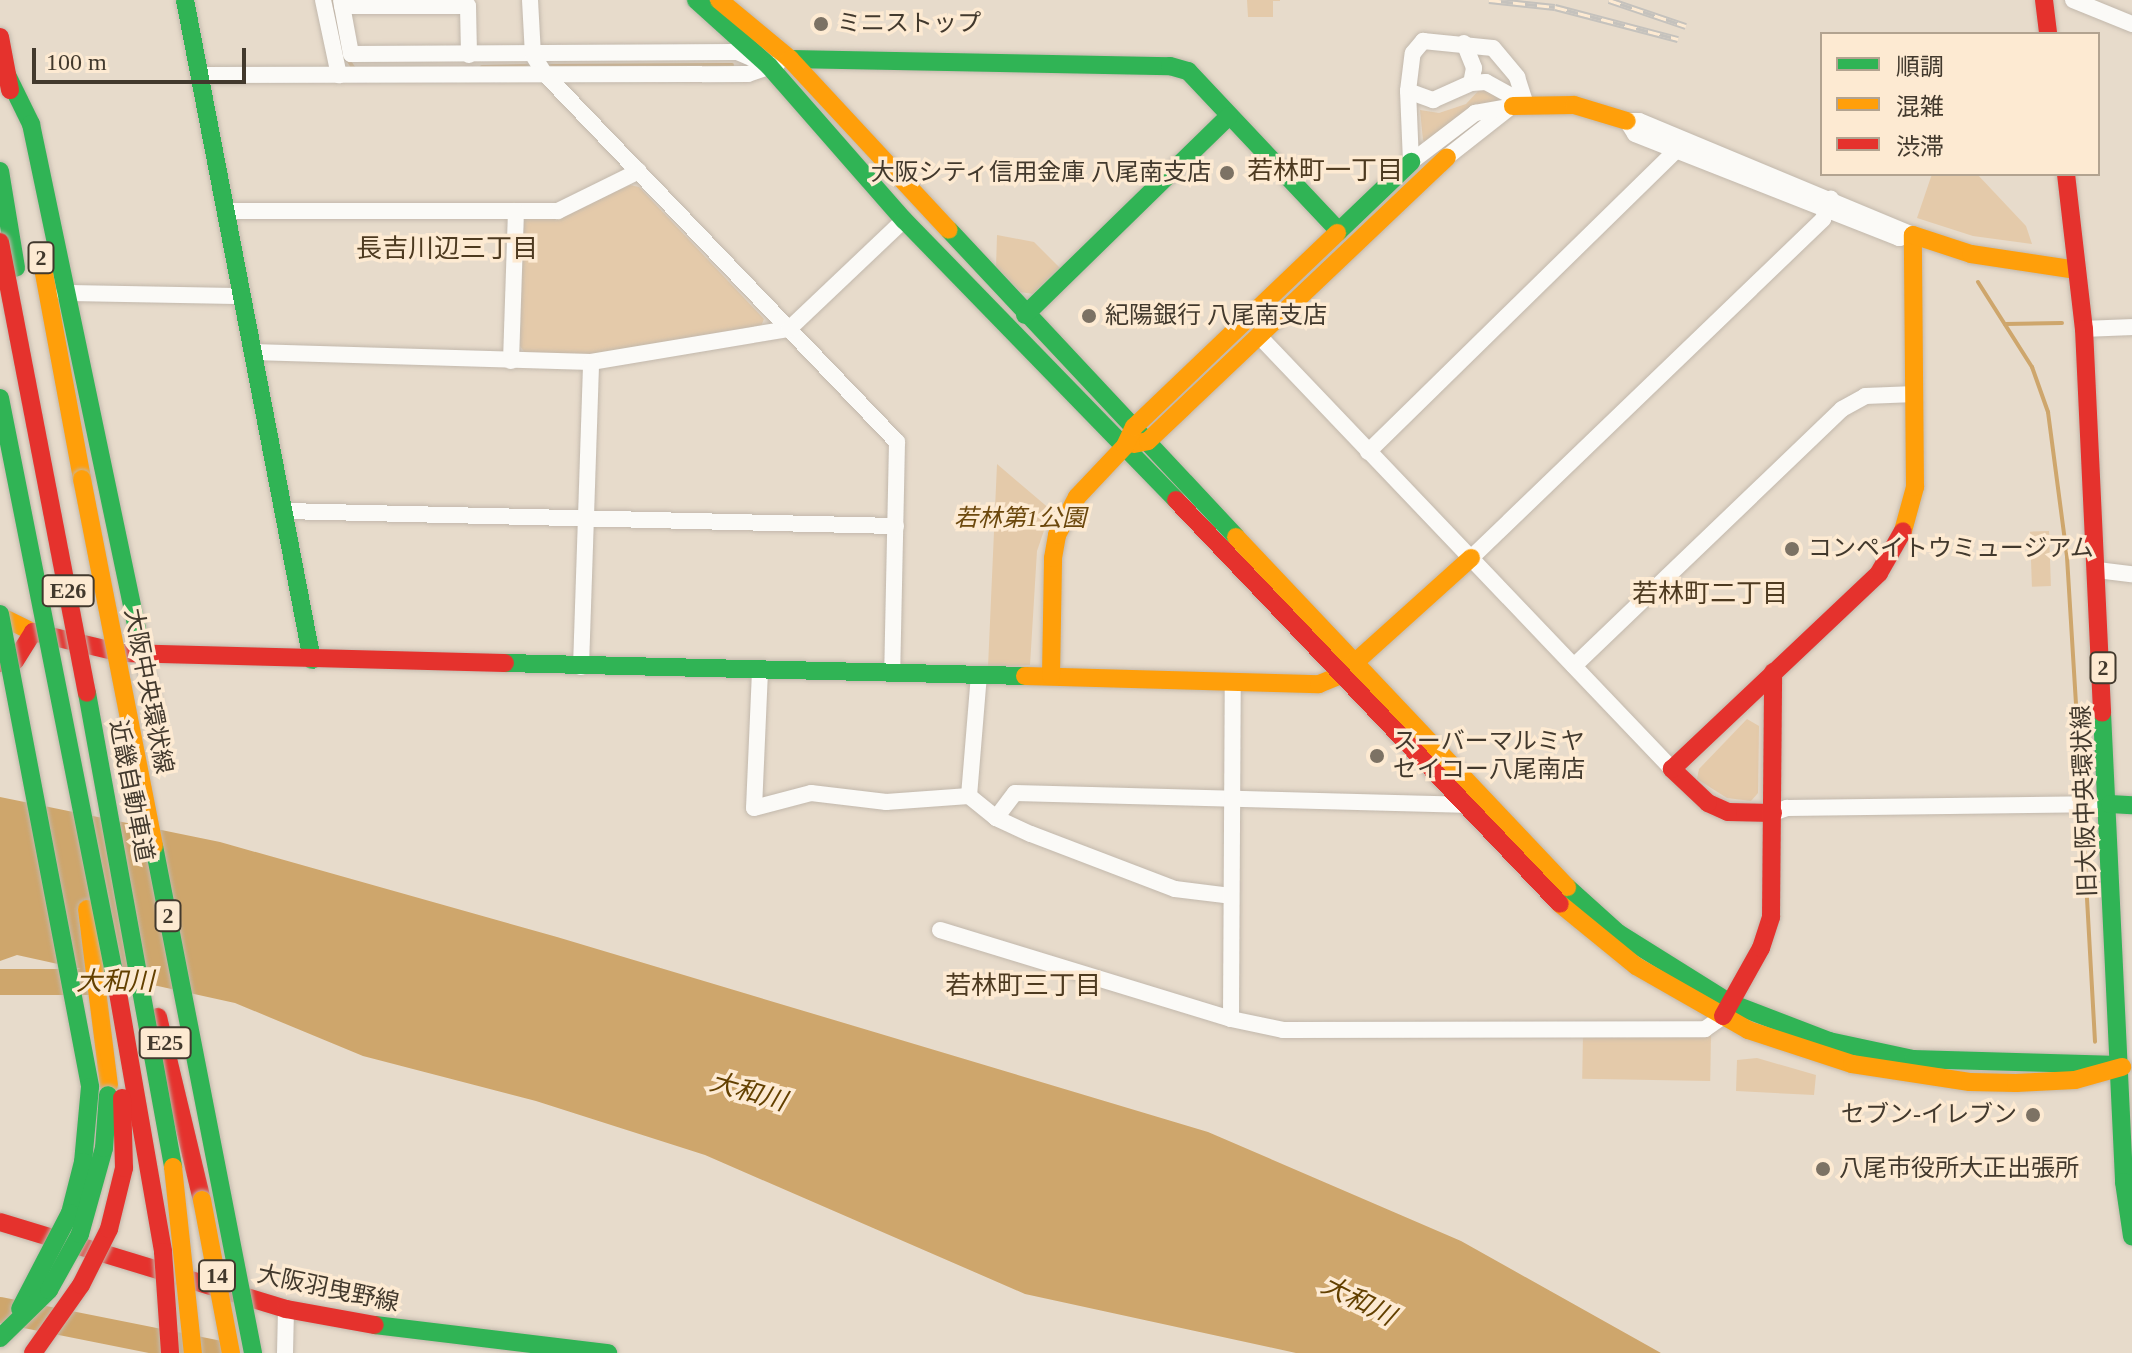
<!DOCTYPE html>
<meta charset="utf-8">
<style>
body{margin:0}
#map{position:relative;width:2132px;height:1353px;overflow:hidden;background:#e7dbcb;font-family:"Times New Roman","Noto Sans JP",serif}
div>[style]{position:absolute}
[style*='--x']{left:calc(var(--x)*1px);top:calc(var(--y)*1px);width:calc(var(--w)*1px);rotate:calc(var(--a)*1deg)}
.green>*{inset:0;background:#e4caaa;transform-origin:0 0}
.water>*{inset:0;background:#cea66c}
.stream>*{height:4px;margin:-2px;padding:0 2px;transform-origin:2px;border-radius:2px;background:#cea66c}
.river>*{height:26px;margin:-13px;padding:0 13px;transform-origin:13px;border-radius:13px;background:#cea66c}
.roads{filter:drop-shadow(0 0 2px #c2b8ac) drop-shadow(0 0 2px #c2b8ac)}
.street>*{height:16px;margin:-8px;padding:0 8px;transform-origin:8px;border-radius:8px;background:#fbfaf7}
.fast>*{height:18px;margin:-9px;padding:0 9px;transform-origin:9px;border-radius:9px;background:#30b455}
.slow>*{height:18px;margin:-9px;padding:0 9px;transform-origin:9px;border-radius:9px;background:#ff9f0a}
.jam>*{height:18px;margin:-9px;padding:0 9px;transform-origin:9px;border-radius:9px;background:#e5322d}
.rail>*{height:7px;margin-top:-3.5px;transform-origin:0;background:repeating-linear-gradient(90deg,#fdead2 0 12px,#c5c2bd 0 24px);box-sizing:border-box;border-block:2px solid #c5c2bd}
.bridges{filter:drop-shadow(0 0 2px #c2b8ac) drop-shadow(0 0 2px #c2b8ac)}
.fast-bridge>*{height:18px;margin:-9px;padding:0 9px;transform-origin:9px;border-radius:9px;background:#30b455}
.slow-bridge>*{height:18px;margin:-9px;padding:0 9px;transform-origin:9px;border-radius:9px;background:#ff9f0a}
.jam-bridge>*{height:18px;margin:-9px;padding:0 9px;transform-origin:9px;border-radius:9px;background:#e5322d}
.dots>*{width:22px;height:22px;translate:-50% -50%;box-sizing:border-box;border:4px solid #fdead2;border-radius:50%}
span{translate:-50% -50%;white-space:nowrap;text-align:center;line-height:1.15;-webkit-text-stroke:7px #fdead2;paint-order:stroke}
.shield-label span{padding:2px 6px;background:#fdead2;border:2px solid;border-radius:6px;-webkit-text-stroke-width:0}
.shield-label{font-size:22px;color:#42392d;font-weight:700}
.poi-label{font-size:24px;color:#42392d}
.left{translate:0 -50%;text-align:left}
.right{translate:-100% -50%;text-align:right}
.park-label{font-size:24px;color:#6c480d;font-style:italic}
.street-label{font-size:24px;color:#42392d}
.neighbourhood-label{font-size:26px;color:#4d3a20}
.water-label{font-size:26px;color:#634000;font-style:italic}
.legend{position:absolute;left:1820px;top:32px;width:280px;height:144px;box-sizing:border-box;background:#fdead2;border:2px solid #b2a390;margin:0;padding:10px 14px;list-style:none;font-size:24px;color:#42392d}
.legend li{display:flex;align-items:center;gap:16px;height:40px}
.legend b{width:40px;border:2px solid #b2a390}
.scale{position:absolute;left:32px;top:48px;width:214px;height:36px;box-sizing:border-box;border:4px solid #42392d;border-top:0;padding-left:10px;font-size:24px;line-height:28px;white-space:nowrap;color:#42392d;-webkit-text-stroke:6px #fdead2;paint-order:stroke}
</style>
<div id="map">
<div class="green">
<div style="clip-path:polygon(1247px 0,1280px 0,1280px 1px,1273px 1px,1273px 17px,1248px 17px)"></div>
<div style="clip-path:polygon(1481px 88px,1504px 98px,1478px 108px,1427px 144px,1423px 140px,1420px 110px,1439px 113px,1466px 104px)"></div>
<div style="clip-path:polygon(1932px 174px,1977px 174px,2026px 226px,2032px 244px,1973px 236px,1917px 218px)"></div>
<div style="clip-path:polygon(630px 185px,639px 187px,764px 319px,761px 326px,594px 354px,525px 353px,520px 346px,524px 217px,559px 218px)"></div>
<div style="clip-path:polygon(997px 235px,1034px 242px,1060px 268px,1033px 294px,1020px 292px,996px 267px)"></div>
<div style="clip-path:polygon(997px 464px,1051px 510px,1037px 551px,1030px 665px,988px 667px)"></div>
<div style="left:2049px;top:531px;width:55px;height:19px;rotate:88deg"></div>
<div style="clip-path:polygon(1747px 719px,1759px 726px,1758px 793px,1751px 801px,1727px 798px,1697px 779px,1699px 769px)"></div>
<div style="left:1711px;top:1035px;width:46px;height:128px;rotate:91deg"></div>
<div style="clip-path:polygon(1757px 1058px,1816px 1075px,1814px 1095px,1736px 1091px,1737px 1060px)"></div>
</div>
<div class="water">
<div style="clip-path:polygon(0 797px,220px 842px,557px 937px,1208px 1132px,1461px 1241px,1661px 1353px,1296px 1353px,1025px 1294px,705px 1155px,536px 1101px,363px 1056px,235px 1003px,17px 955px,0 961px)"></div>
</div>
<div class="stream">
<div style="--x:332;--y:0;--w:46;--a:78.7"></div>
<div style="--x:344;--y:54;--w:18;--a:56"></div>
<div style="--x:546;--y:66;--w:186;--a:-0.3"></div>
<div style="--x:482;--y:67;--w:52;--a:-1.1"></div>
<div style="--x:1978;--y:282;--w:101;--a:57.6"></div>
<div style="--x:2032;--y:367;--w:48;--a:70.4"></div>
<div style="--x:2048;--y:412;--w:146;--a:82.5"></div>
<div style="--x:2067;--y:557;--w:243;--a:86.5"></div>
<div style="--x:2005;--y:324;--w:57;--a:-1"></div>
<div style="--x:2082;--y:809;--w:233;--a:86.8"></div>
</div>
<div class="river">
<div style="--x:0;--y:982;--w:94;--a:0"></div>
<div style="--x:0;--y:1310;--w:220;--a:11.3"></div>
</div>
<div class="roads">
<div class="street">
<div style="--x:323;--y:0;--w:77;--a:78"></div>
<div style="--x:341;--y:0;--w:55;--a:79.5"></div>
<div style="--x:351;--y:54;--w:386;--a:-0.3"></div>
<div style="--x:737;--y:52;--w:21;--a:23"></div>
<div style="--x:530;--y:0;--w:55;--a:86.9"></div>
<div style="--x:533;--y:55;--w:22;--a:58"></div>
<div style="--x:545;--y:74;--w:509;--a:46.27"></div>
<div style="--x:897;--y:442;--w:231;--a:91.2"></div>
<div style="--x:2073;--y:0;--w:64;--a:22.1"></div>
<div style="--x:342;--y:6;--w:126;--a:0"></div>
<div style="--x:468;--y:6;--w:49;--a:88.8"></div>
<div style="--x:1464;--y:43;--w:27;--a:68"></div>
<div style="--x:1474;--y:68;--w:15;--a:101"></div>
<div style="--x:200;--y:75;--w:548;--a:-0.1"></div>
<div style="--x:748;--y:74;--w:31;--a:-19"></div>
<div style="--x:1408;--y:91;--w:27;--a:20"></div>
<div style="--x:1433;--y:100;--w:42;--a:-24.1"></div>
<div style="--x:1471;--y:83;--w:15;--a:-4"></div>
<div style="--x:1486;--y:82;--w:46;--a:28.8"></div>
<div style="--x:1627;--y:121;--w:15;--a:58"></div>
<div style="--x:1635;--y:134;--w:284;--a:21.5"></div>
<div style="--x:1899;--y:238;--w:14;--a:-12"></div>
<div style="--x:1627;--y:121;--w:12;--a:0"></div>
<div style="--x:1639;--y:121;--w:297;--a:22.6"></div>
<div style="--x:1447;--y:157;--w:78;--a:-38.2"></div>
<div style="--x:1411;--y:162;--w:71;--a:-92.4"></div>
<div style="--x:1408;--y:91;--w:38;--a:-83"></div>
<div style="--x:1413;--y:53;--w:16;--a:-50"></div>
<div style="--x:1423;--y:41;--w:70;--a:5.7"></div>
<div style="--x:1493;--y:48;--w:38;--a:50"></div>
<div style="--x:1517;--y:77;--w:28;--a:72"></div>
<div style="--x:1411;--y:162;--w:81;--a:-37.4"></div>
<div style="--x:1475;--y:113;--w:39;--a:-10"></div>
<div style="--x:225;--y:211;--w:333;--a:0"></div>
<div style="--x:558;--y:211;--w:90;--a:-26.3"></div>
<div style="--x:64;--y:293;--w:177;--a:1"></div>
<div style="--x:2084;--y:329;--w:48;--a:-2.4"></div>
<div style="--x:1260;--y:337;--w:597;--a:46.36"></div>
<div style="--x:252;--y:352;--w:339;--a:1.7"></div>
<div style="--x:591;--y:362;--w:201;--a:-9.5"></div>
<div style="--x:789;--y:329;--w:158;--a:-43.5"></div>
<div style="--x:511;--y:361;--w:150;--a:-88.1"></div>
<div style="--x:1368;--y:452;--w:431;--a:-44.4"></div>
<div style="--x:285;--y:511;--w:611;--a:1.41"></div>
<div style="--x:1471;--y:558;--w:489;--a:-43.9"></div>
<div style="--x:1823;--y:219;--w:22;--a:-69"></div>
<div style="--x:2097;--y:570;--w:35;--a:7"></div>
<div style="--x:142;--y:653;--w:57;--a:76.9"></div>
<div style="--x:1574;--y:666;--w:371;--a:-43.8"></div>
<div style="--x:1842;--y:409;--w:26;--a:-29"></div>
<div style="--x:1865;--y:396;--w:50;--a:-2.3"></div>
<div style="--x:581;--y:667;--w:305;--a:-88.1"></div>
<div style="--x:760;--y:671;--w:137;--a:92.5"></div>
<div style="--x:754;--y:808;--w:59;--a:-14.7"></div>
<div style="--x:811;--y:793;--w:76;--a:6.8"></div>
<div style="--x:886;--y:802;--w:83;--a:-4.1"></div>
<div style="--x:969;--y:796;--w:122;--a:-85.3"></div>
<div style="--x:969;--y:796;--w:35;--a:39"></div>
<div style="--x:996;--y:818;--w:38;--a:25"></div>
<div style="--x:1031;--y:834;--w:154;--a:20.9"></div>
<div style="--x:1175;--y:889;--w:56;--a:7.1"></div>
<div style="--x:1773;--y:813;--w:15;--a:-20"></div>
<div style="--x:1787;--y:808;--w:323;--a:-0.7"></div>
<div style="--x:996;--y:818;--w:31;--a:-53"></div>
<div style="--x:1015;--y:793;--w:447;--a:1.5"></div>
<div style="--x:940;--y:930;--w:304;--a:17"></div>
<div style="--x:1231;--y:1019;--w:53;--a:11.9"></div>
<div style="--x:1283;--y:1030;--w:422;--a:-0.1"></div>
<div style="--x:1705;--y:1029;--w:21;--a:-35"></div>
<div style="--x:1231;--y:1019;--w:337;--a:-89.7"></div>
<div style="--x:285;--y:1353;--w:44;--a:-88.7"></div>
</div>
<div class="fast">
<div style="--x:185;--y:0;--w:672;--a:79.11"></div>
<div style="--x:696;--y:0;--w:98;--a:42.1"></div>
<div style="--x:769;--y:66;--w:205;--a:48.8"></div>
<div style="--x:904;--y:220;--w:390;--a:45.8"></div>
<div style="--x:790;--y:59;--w:380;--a:1.1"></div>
<div style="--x:1170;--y:66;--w:19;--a:16"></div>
<div style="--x:1188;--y:71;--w:220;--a:46.7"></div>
<div style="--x:7;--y:75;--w:55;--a:63.9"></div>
<div style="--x:31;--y:124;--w:541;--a:78.15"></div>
<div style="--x:0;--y:171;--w:98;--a:80.6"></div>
<div style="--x:949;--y:230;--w:420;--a:46.9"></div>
<div style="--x:1337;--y:233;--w:103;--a:-43.8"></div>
<div style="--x:1025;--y:315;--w:285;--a:-44.3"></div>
<div style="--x:505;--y:663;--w:520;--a:1.43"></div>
<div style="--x:2102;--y:713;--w:470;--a:87.3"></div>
<div style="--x:2124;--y:1182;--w:55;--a:81.6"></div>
<div style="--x:2110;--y:804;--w:22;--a:3"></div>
<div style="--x:1567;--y:887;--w:69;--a:42"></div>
<div style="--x:1618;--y:933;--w:132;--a:32"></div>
<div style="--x:1730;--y:1003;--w:106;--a:21"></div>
<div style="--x:1829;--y:1041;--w:86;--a:12.1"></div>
<div style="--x:1913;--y:1059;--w:197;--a:1.7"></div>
<div style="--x:375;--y:1325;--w:235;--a:6.9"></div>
</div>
<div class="slow">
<div style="--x:719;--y:0;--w:92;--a:39.7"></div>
<div style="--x:790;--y:59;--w:233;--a:47.1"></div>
<div style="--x:1513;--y:106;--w:61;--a:-0.9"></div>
<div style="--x:1574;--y:105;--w:55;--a:16.8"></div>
<div style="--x:43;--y:268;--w:215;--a:79.5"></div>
<div style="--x:1134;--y:444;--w:14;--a:-12"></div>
<div style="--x:1148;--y:441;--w:412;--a:-43.5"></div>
<div style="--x:1903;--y:531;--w:46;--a:-74.7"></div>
<div style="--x:1915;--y:487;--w:252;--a:-90.5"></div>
<div style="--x:1913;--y:235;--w:61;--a:18.1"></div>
<div style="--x:1971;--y:254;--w:107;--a:8.6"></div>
<div style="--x:1236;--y:537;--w:482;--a:46.6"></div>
<div style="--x:0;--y:616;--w:37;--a:26"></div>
<div style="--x:1025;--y:676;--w:294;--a:1.6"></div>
<div style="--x:1319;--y:684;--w:24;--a:-22"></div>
<div style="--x:1341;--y:675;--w:175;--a:-42"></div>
<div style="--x:1051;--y:676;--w:118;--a:-89"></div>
<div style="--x:1053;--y:558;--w:23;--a:-80"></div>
<div style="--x:1057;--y:535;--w:43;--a:-62.2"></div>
<div style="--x:1077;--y:497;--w:70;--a:-46.7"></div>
<div style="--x:1125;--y:446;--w:21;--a:-65"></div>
<div style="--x:1134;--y:427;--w:281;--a:-43.7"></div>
<div style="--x:1560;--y:904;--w:98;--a:39.2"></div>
<div style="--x:1636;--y:966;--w:129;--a:29.7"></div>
<div style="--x:1748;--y:1030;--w:109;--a:18.1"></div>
<div style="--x:1852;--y:1064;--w:119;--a:8.7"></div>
<div style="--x:1970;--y:1082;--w:46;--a:1.2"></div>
<div style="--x:2016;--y:1083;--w:59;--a:-2.9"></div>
<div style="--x:2075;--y:1080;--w:49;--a:-15.5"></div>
<div style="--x:87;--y:909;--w:178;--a:82.9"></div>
</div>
<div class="jam">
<div style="--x:2044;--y:0;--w:34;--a:83"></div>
<div style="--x:0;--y:37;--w:54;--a:79.3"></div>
<div style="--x:2066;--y:174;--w:156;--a:83.4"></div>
<div style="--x:2084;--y:329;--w:384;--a:87.3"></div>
<div style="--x:1176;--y:500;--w:557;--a:46.45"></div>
<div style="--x:0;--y:663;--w:15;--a:-8"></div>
<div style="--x:15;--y:661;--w:34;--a:-58"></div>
<div style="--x:33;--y:632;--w:91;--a:13.3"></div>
<div style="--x:122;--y:653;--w:383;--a:1.5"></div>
<div style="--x:1773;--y:813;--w:45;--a:-178.7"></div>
<div style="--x:1728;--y:812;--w:22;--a:-156"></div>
<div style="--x:1708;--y:803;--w:50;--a:-136.6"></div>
<div style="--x:1672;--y:769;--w:285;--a:-43.4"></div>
<div style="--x:1879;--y:573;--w:48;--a:-60.3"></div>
<div style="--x:1723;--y:1016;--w:78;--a:-60.8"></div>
<div style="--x:1761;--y:948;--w:33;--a:-72"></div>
<div style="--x:1771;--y:917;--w:245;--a:-89.5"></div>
<div style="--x:158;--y:1017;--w:188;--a:76.5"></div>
<div style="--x:0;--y:1222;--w:299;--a:16.9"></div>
<div style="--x:286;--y:1309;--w:90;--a:10.2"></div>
</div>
</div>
<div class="rail">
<div style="--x:1489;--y:0;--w:66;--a:6.1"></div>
<div style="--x:1555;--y:7;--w:127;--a:14.6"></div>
<div style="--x:1609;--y:0;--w:81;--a:18.7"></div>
</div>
<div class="bridges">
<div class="fast-bridge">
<div style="--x:0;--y:398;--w:607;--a:78.78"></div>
<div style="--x:0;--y:614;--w:481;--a:79.2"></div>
<div style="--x:90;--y:1087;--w:75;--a:95.3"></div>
<div style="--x:83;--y:1162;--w:53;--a:104.3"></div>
<div style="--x:70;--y:1213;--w:108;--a:117.5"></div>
<div style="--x:87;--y:693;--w:482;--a:79.7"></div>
<div style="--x:154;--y:846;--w:517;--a:78.95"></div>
<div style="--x:0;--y:1338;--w:69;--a:-44.4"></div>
<div style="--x:49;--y:1290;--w:64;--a:-61"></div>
<div style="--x:80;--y:1234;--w:89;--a:-74.4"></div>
<div style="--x:104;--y:1148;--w:53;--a:-85.7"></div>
</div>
<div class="slow-bridge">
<div style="--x:82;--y:479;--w:374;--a:78.9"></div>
<div style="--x:173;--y:1167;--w:187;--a:83.9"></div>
<div style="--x:202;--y:1200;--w:156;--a:79.3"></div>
</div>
<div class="jam-bridge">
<div style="--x:0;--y:242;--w:459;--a:79.1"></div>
<div style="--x:118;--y:993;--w:263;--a:80.1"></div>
<div style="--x:163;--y:1252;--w:101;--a:86"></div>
<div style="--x:33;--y:1353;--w:83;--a:-54.8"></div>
<div style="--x:81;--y:1285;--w:63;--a:-63.4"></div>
<div style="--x:109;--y:1229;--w:63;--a:-76.2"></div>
<div style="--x:124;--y:1168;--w:70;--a:-91.6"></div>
</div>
</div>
<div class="dots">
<div style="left:821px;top:24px;background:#7c7264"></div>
<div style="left:1227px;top:173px;background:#7c7264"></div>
<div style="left:1089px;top:316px;background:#7c7264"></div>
<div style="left:1792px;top:549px;background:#7c7264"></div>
<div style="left:1377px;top:756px;background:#7c7264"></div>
<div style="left:2033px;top:1115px;background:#7c7264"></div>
<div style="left:1823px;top:1169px;background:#7c7264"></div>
</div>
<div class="shield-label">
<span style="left:41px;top:258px">2</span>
<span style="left:68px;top:591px">E26</span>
<span style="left:2103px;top:668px">2</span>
<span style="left:168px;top:916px">2</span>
<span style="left:165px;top:1043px">E25</span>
<span style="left:217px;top:1276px">14</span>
</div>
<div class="poi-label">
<span class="left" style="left:837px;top:24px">ミニストップ</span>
<span class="right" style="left:1211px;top:173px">大阪シティ信用金庫 八尾南支店</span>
<span class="left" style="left:1105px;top:316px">紀陽銀行 八尾南支店</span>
<span class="left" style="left:1808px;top:549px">コンペイトウミュージアム</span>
<span class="left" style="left:1393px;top:756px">スーバーマルミヤ<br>セイコー八尾南店</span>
<span class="right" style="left:2017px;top:1115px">セブン-イレブン</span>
<span class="left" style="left:1839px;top:1169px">八尾市役所大正出張所</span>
</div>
<div class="park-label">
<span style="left:1020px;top:519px">若林第1公園</span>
</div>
<div class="street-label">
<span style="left:148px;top:691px;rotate:79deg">大阪中央環状線</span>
<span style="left:131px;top:791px;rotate:79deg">近畿自動車道</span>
<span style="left:2085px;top:801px;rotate:-92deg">旧大阪中央環状線</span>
<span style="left:328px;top:1289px;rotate:12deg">大阪羽曳野線</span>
</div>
<div class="neighbourhood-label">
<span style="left:1325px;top:171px">若林町一丁目</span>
<span style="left:447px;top:249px">長吉川辺三丁目</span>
<span style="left:1710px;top:594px">若林町二丁目</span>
<span style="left:1023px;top:986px">若林町三丁目</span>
</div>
<div class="water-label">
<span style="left:115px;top:982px">大和川</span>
<span style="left:748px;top:1092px;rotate:16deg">大和川</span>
<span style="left:1358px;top:1301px;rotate:27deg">大和川</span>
</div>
<ul class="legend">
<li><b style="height:10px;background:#30b455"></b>順調</li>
<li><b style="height:10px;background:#ff9f0a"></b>混雑</li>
<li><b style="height:10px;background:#e5322d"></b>渋滞</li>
</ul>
<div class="scale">100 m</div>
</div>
